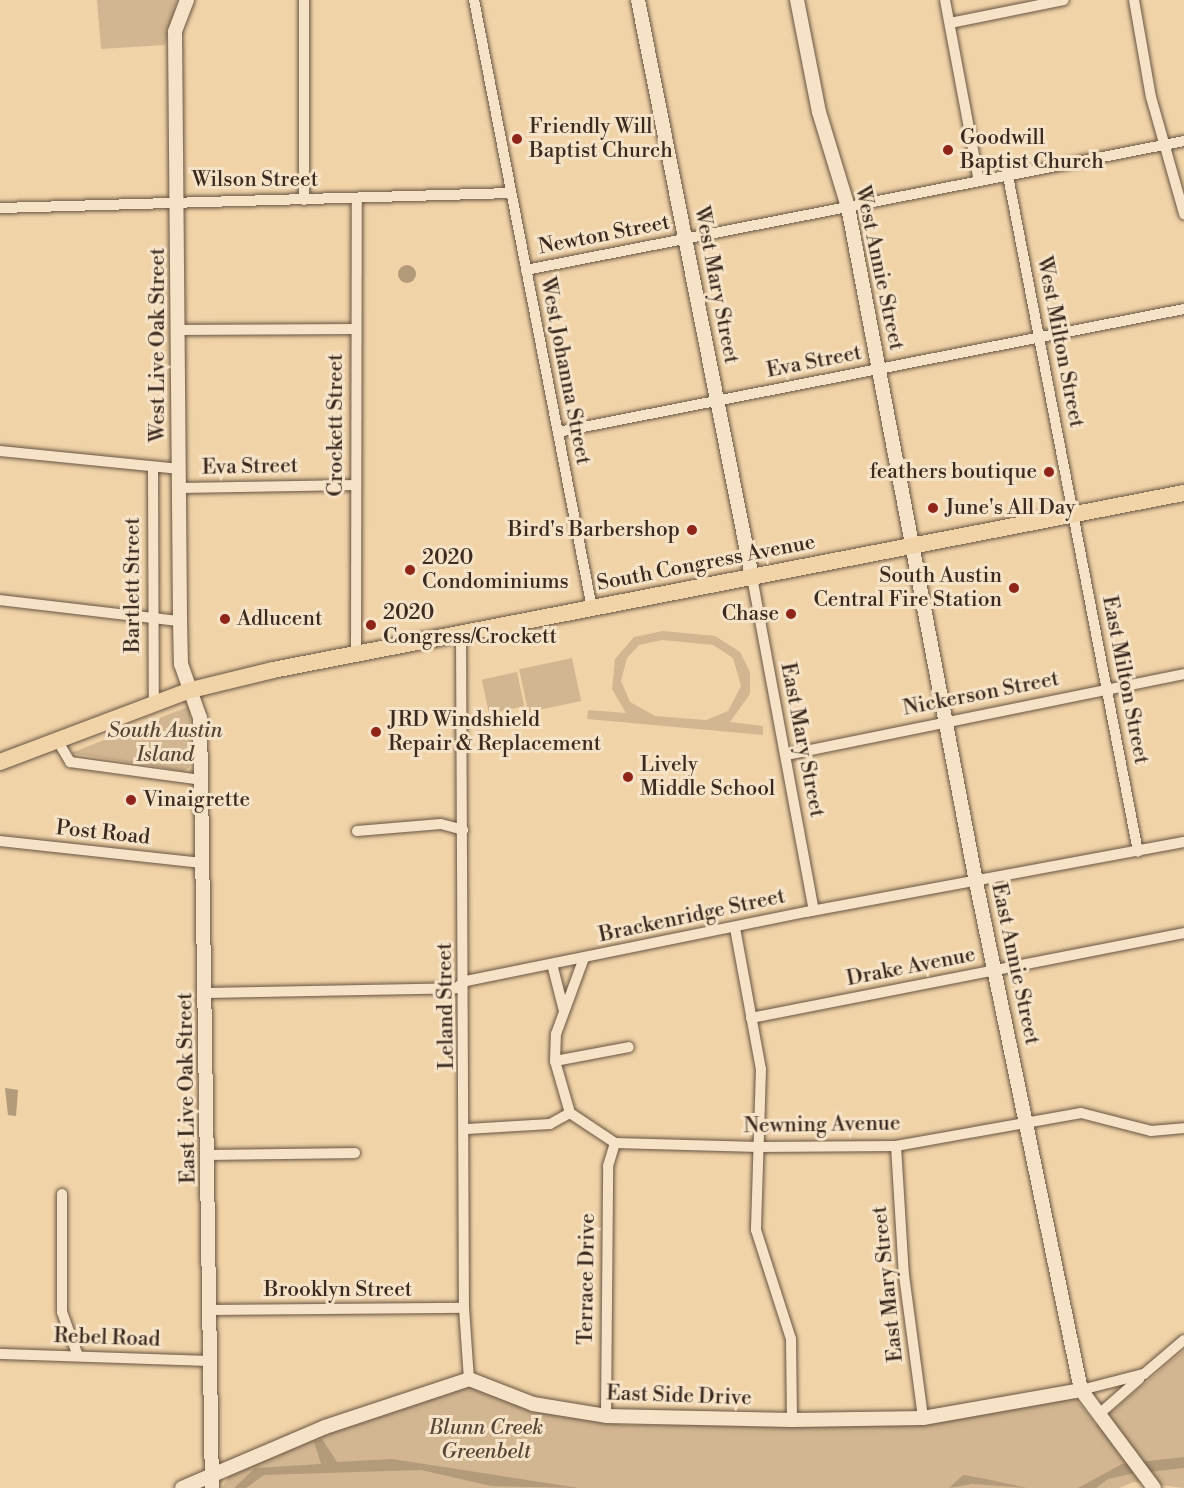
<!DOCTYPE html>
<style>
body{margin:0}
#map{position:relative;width:1184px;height:1488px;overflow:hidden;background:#f1d3a8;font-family:"Libre Bodoni",serif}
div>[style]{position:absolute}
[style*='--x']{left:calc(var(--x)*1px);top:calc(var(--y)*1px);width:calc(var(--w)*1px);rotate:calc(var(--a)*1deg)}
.green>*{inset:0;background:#d2b691;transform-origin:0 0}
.water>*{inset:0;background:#b39a7a}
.round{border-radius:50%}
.roads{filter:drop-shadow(0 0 2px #685442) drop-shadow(0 0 2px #685442)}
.minor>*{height:10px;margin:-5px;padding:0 5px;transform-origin:5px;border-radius:5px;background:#f6e2c6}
.tertiary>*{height:14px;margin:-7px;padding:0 7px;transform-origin:7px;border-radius:7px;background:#f6e2c6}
.primary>*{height:16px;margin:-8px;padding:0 8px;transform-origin:8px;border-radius:8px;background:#f1d3a8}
.dots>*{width:16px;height:16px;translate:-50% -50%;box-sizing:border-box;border:3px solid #f6e2c6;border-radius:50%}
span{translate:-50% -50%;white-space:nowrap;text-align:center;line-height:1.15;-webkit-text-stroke:6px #f6e2c6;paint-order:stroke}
.poi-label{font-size:21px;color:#3a2a20}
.left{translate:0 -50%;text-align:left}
.right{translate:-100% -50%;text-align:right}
.street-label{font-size:21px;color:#3a2a20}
.park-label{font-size:21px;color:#584637;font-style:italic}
</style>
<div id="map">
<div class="green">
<div style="clip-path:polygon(97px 0,177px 0,165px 45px,101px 49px)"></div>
<div style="clip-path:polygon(evenodd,663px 631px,715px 636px,740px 652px,750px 672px,750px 694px,730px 722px,763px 726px,763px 735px,587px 719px,588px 710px,626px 713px,612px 689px,615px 659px,634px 637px,663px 631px,662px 640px,713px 645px,733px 658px,741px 686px,728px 711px,706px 720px,655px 716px,630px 702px,621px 681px,627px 658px,639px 645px,662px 640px)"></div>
<div style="left:572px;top:658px;width:44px;height:54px;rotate:78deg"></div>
<div style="left:517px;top:672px;width:35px;height:36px;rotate:78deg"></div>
<div style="clip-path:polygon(190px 706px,190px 767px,183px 771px,71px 753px)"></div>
<div style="clip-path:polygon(1184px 1350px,1184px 1488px,1134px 1482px,1119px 1488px,222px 1488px,231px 1473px,342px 1426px,467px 1385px,526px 1408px,623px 1425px,923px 1425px,1074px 1397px,1096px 1425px)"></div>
</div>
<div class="water">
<div class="round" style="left:398px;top:265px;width:18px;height:18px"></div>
<div style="clip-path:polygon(5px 1088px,18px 1090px,16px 1116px,8px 1115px)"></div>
<div style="clip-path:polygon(322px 1439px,337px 1462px,392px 1459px,579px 1488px,491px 1486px,421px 1470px,264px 1475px,246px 1488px,234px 1488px,255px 1468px,321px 1464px,314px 1442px)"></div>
<div style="clip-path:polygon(1184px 1457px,1184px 1468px,1130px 1474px,1108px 1479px,1096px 1488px,1078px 1488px,1122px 1464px)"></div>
<div style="clip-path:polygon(963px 1475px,981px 1478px,1027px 1488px,972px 1484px,949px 1488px)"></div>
</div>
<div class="roads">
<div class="minor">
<div style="--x:304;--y:0;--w:200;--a:90"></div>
<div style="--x:474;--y:0;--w:619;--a:79.02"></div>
<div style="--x:945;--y:0;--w:184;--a:79.4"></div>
<div style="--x:1134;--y:0;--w:98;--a:80.1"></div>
<div style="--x:1151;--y:97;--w:122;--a:74.2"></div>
<div style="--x:950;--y:23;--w:116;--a:-11.4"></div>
<div style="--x:1008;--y:176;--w:688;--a:79.11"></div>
<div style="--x:0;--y:208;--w:511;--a:-1.68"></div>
<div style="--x:526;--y:270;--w:671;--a:-11.09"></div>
<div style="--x:177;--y:330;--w:178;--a:-0.3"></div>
<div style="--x:558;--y:432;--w:638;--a:-11.12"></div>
<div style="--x:0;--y:451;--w:181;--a:5.7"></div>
<div style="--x:153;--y:467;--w:236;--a:89.8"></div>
<div style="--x:180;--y:488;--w:176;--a:-1"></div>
<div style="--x:752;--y:577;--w:339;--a:79.5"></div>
<div style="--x:0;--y:600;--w:181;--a:6.7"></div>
<div style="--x:461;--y:632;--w:676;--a:89.75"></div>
<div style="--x:464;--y:1308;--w:71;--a:86"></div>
<div style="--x:356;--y:652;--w:454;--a:-89.9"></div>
<div style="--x:57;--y:740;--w:26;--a:59"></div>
<div style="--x:70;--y:762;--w:132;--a:7.8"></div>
<div style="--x:786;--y:755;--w:406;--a:-11.5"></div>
<div style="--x:357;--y:831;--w:84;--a:-4.8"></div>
<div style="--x:441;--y:824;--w:23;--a:15"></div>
<div style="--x:0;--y:841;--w:203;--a:6.2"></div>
<div style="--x:735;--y:928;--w:143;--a:79.6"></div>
<div style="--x:761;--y:1069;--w:161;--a:91.8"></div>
<div style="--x:756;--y:1230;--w:114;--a:72.2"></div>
<div style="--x:791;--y:1339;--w:81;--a:89.3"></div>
<div style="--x:552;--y:964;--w:49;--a:75.7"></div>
<div style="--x:206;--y:993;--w:250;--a:-1.1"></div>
<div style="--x:456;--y:988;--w:12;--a:-35"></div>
<div style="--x:466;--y:981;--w:347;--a:-11.5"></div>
<div style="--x:806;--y:912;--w:384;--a:-10.5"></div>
<div style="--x:751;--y:1018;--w:441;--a:-11.1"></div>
<div style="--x:555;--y:1061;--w:75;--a:-10.7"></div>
<div style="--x:570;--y:1113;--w:54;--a:-106.1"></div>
<div style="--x:555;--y:1061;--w:27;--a:-88"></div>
<div style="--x:556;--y:1034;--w:81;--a:-69.8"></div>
<div style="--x:467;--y:1129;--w:83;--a:-3.4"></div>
<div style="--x:550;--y:1124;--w:23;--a:-29"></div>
<div style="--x:570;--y:1113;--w:54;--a:33.7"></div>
<div style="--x:615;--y:1143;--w:144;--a:1.6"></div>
<div style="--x:759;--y:1147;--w:137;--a:-0.4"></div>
<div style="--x:896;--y:1146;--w:188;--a:-10.1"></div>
<div style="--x:1081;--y:1113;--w:72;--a:14.4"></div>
<div style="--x:1151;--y:1131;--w:33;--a:-5"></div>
<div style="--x:896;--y:1146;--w:129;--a:86.5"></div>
<div style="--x:904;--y:1275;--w:144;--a:82.4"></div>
<div style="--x:211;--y:1155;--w:144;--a:-0.8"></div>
<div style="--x:62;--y:1194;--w:118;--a:90"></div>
<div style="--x:62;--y:1312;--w:47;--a:70"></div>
<div style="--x:212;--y:1310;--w:252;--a:-0.5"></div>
<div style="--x:0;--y:1354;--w:212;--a:1.9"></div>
<div style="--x:1081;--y:1390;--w:65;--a:-14.3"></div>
<div style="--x:1144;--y:1374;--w:52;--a:-40.4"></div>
<div style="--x:1098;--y:1415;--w:55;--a:-41.3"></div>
<div style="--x:606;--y:1416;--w:250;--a:-89.5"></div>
<div style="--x:608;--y:1166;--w:24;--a:-73"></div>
</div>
<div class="tertiary">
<div style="--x:187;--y:0;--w:34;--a:111"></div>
<div style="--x:175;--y:32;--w:589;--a:89.51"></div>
<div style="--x:180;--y:621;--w:43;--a:88.7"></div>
<div style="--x:181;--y:664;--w:57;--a:70.6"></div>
<div style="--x:200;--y:718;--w:770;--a:89.11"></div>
<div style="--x:638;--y:0;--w:588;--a:78.82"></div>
<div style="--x:797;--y:0;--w:114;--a:78.9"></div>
<div style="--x:819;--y:112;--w:99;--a:73"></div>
<div style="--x:848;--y:207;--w:687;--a:79.26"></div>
<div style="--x:976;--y:882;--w:519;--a:78.32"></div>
<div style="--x:1081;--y:1390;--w:122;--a:53.3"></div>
<div style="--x:182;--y:1488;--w:155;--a:-23.1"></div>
<div style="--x:325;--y:1427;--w:152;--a:-18.4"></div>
<div style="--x:469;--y:1379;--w:69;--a:21.3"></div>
<div style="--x:533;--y:1404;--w:74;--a:9.3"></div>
<div style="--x:606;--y:1416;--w:186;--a:1.2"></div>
<div style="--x:792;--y:1420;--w:131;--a:-0.9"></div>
<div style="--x:923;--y:1418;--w:160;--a:-10"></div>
</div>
<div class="primary">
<div style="--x:0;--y:762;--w:204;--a:-20.7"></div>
<div style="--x:191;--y:690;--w:84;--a:-13.7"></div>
<div style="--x:273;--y:670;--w:928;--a:-11"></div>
</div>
</div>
<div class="dots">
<div style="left:517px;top:139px;background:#8f2418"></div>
<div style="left:948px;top:150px;background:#8f2418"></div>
<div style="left:1049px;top:472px;background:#8f2418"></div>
<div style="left:933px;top:508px;background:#8f2418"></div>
<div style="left:692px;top:530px;background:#8f2418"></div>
<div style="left:410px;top:570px;background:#8f2418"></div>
<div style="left:1014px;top:588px;background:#8f2418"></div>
<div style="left:791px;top:614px;background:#8f2418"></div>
<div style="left:225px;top:619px;background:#8f2418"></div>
<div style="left:371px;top:625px;background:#8f2418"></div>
<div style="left:376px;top:732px;background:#8f2418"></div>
<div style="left:628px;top:777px;background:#8f2418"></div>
<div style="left:131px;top:800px;background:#8f2418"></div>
</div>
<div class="poi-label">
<span class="left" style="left:529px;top:139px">Friendly Will<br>Baptist Church</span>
<span class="left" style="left:960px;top:150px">Goodwill<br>Baptist Church</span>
<span class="right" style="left:1037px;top:472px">feathers boutique</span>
<span class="left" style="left:945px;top:508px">June's All Day</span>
<span class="right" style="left:680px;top:530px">Bird's Barbershop</span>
<span class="left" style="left:422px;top:570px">2020<br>Condominiums</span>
<span class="right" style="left:1002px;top:588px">South Austin<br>Central Fire Station</span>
<span class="left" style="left:383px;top:625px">2020<br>Congress/Crockett</span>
<span class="right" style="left:779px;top:614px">Chase</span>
<span class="left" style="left:237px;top:619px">Adlucent</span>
<span class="left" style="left:388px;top:732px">JRD Windshield<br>Repair &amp; Replacement</span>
<span class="left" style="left:640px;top:777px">Lively<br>Middle School</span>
<span class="left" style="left:143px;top:800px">Vinaigrette</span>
</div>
<div class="street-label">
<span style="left:255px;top:180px">Wilson Street</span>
<span style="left:604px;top:235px;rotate:-11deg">Newton Street</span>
<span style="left:879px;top:268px;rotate:78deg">West Annie Street</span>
<span style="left:716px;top:285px;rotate:79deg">West Mary Street</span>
<span style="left:1060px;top:342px;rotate:79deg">West Milton Street</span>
<span style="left:158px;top:345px;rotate:-90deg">West Live Oak Street</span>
<span style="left:814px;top:362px;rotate:-11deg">Eva Street</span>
<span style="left:565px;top:371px;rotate:79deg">West Johanna Street</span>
<span style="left:336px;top:425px;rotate:-90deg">Crockett Street</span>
<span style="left:250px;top:467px;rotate:-1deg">Eva Street</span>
<span style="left:706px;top:563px;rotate:-11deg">South Congress Avenue</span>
<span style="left:133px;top:585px;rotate:-90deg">Bartlett Street</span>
<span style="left:1125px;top:680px;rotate:79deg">East Milton Street</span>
<span style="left:981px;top:694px;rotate:-11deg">Nickerson Street</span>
<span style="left:802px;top:740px;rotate:79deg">East Mary Street</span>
<span style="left:103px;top:833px;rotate:6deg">Post Road</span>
<span style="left:692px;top:916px;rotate:-12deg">Brackenridge Street</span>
<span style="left:1015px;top:964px;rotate:78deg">East Annie Street</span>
<span style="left:911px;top:967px;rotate:-11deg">Drake Avenue</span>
<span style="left:446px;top:1006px;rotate:-91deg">Leland Street</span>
<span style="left:187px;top:1088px;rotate:-91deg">East Live Oak Street</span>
<span style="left:822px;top:1125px;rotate:-1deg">Newning Avenue</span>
<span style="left:587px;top:1279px;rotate:-89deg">Terrace Drive</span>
<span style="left:888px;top:1284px;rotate:-96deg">East Mary Street</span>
<span style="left:338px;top:1290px">Brooklyn Street</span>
<span style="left:107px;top:1338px;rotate:2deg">Rebel Road</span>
<span style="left:679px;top:1396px;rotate:2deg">East Side Drive</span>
</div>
<div class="park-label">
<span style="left:165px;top:743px">South Austin<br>Island</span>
<span style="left:486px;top:1440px">Blunn Creek<br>Greenbelt</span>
</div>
</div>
